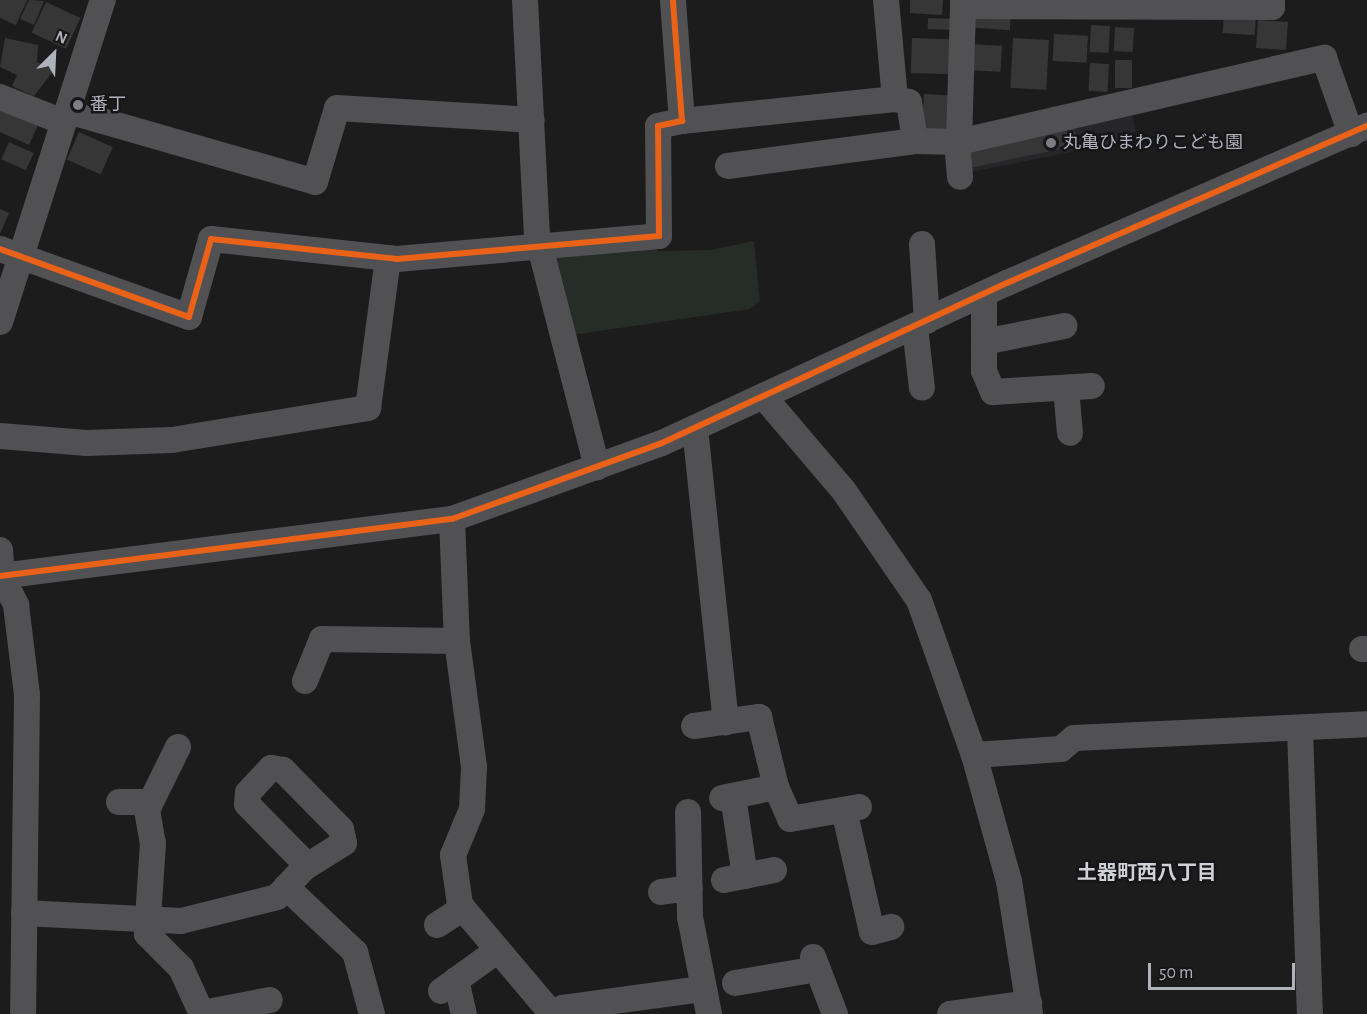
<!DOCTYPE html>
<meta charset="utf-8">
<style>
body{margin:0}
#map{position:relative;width:1367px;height:1014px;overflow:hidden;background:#1c1c1c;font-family:"Alegreya Sans","Noto Sans JP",sans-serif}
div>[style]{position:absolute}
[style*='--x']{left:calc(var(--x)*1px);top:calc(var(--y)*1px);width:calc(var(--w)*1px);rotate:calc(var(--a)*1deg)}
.built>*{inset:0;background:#262628}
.green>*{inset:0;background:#262c27}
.building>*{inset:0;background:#363637;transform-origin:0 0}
.minor>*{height:26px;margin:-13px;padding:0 13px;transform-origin:13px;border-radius:13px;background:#515154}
.cycleway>*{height:6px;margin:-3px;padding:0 3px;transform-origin:3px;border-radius:3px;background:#ea6118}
.dots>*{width:16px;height:16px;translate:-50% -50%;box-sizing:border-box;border:3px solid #161618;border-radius:50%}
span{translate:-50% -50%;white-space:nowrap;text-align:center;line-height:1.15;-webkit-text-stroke:5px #161618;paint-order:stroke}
.poi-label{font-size:18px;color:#afb2bb}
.left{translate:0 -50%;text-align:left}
.neighbourhood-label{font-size:20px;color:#d0d1d7;font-weight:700}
.north{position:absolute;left:24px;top:24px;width:60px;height:60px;-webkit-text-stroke:4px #161618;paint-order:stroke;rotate:24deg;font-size:16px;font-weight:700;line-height:24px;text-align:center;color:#afb2bb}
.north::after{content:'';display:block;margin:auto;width:21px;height:27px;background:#afb2bb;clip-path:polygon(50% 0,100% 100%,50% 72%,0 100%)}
.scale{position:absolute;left:1148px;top:963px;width:147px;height:27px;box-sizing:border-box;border:3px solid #afb2bb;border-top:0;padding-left:8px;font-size:18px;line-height:21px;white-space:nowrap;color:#afb2bb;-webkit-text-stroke:4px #161618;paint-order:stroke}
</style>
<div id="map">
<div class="built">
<div style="clip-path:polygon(1131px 108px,1137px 139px,966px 173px,969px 147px)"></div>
</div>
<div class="green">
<div style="clip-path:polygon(754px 241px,760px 301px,750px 309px,572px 335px,554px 259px,562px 253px,654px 243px,657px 251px,710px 250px)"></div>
</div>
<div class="building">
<div style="clip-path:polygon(0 0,27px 0,16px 25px,0 18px)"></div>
<div style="clip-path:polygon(29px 0,44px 1px,34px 25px,20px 19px)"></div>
<div style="clip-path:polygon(910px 0,943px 0,942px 15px,910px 13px)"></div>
<div style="left:46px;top:2px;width:38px;height:34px;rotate:25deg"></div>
<div style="left:965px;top:11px;width:46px;height:16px;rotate:4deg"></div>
<div style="left:1224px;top:13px;width:32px;height:20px;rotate:4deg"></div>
<div style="left:928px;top:18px;width:28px;height:11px;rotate:2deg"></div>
<div style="left:1258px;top:20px;width:30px;height:28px;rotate:4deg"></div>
<div style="left:1091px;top:25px;width:19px;height:27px;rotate:3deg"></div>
<div style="left:1115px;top:27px;width:19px;height:24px;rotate:3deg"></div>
<div style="left:1054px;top:34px;width:34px;height:27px;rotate:3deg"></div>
<div style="clip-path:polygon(5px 38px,38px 45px,37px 62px,54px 70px,34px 96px,12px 86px,17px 75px,0 67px)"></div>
<div style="left:912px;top:38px;width:46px;height:35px;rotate:2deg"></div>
<div style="left:1013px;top:38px;width:36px;height:50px;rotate:3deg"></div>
<div style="left:967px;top:44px;width:35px;height:26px;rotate:3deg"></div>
<div style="left:1115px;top:60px;width:17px;height:28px"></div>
<div style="left:1090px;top:63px;width:19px;height:28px;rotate:3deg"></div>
<div style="left:924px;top:94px;width:37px;height:35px;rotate:3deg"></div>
<div style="clip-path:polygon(0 108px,38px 125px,29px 145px,0 132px)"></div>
<div style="clip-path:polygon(1073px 124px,1079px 145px,970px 168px,965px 152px)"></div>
<div style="left:79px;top:132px;width:37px;height:30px;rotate:24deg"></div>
<div style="left:9px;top:142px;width:27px;height:19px;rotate:24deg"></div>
<div style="clip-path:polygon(0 209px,9px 213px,0 234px)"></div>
</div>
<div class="minor">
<div style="--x:525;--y:0;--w:235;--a:87.1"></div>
<div style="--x:537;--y:235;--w:240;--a:75.5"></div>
<div style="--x:963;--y:0;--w:6;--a:90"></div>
<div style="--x:963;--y:6;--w:309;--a:0.2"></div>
<div style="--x:1272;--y:7;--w:7;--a:-90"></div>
<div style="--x:0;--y:97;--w:68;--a:21.6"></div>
<div style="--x:895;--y:99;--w:14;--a:12"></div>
<div style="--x:909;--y:102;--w:39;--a:81"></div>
<div style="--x:915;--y:141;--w:44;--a:1.3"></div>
<div style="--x:959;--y:142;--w:375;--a:-13"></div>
<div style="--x:1324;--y:58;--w:81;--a:70.4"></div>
<div style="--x:68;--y:111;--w:257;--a:16"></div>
<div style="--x:315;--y:182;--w:77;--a:-73.4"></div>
<div style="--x:337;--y:108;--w:195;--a:3.5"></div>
<div style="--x:682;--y:121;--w:214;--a:-5.9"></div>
<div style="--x:895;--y:99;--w:99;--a:-95.2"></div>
<div style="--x:957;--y:142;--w:35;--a:85"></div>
<div style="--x:959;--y:142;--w:136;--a:-88.3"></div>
<div style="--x:728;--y:166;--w:189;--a:-7.6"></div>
<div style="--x:922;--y:244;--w:77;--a:86.3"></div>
<div style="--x:0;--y:249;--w:201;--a:19.8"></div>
<div style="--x:189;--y:317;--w:81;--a:-74.2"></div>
<div style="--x:211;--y:239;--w:187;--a:6.1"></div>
<div style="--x:397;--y:259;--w:263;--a:-5"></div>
<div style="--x:659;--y:236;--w:110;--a:-90.5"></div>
<div style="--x:658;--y:126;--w:25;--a:-12"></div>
<div style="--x:682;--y:121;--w:121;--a:-94.3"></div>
<div style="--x:984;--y:294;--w:77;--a:90"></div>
<div style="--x:984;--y:371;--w:23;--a:67"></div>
<div style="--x:993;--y:392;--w:99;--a:-3.5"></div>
<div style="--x:0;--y:322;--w:338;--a:-72.3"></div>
<div style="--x:915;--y:327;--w:61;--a:83.5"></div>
<div style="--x:984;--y:342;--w:82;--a:-11.3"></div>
<div style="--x:1066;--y:389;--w:44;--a:84.8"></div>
<div style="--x:764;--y:397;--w:123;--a:49.6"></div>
<div style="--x:844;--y:491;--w:132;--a:55.5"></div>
<div style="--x:919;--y:600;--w:164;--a:70.5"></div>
<div style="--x:974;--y:755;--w:131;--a:74.5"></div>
<div style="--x:1009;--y:881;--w:135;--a:81"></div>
<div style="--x:695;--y:428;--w:296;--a:84"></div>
<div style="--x:0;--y:436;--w:87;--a:4.6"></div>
<div style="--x:87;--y:443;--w:85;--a:-2"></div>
<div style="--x:172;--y:440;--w:199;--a:-9.3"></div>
<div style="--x:368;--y:408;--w:151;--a:-82.4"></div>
<div style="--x:452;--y:519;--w:122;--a:87.7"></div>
<div style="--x:457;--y:641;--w:127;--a:82.3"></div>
<div style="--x:474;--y:767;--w:42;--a:92.7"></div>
<div style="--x:472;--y:809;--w:50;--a:112.4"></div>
<div style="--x:453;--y:855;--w:50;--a:82"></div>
<div style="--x:460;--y:905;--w:143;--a:49.8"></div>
<div style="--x:0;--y:550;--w:26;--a:86"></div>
<div style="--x:0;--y:573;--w:36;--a:63"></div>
<div style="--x:16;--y:605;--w:91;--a:83"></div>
<div style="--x:27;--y:695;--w:319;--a:90.7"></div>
<div style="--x:0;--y:576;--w:456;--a:-7.2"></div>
<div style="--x:452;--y:519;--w:223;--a:-19.9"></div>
<div style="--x:662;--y:443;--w:380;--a:-24.9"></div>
<div style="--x:1007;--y:283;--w:393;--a:-23.6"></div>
<div style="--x:1362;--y:649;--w:5;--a:0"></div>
<div style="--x:305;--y:681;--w:45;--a:-68"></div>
<div style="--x:322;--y:639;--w:135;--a:0.8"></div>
<div style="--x:694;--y:726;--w:66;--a:-7.9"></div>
<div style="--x:759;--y:717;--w:72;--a:76.3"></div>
<div style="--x:776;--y:787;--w:55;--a:168.5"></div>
<div style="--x:1300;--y:730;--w:284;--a:88"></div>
<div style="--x:178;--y:747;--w:70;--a:116.2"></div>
<div style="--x:147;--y:810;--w:34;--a:80"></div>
<div style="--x:153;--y:843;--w:91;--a:93.8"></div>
<div style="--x:147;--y:934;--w:48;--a:45"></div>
<div style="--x:181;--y:968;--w:51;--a:65.5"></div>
<div style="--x:974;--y:755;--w:87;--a:-3.9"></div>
<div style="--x:1061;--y:749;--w:17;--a:-40"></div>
<div style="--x:1074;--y:738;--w:293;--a:-2.7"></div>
<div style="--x:776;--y:787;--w:35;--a:66"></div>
<div style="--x:790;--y:819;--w:70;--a:-9.9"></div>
<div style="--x:733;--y:796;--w:81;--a:81.5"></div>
<div style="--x:119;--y:802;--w:22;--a:0"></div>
<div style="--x:141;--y:802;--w:10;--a:53"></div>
<div style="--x:844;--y:810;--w:125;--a:77.1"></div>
<div style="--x:872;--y:932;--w:20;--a:-15"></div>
<div style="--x:688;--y:812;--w:105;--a:88.9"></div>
<div style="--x:690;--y:917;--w:99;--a:78.9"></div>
<div style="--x:724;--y:880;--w:51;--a:-11.3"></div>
<div style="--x:286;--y:887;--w:95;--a:43.3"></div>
<div style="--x:355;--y:952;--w:64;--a:74.7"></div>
<div style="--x:661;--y:892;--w:29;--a:-8"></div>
<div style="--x:24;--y:913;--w:157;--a:2.9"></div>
<div style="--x:181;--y:921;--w:99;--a:-14"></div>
<div style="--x:277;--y:897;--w:40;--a:-47"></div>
<div style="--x:304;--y:868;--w:47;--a:-32"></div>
<div style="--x:344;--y:843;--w:14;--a:-102"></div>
<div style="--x:341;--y:829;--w:83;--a:-134.5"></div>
<div style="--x:283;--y:770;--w:12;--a:-171"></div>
<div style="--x:271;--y:768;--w:34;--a:133"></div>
<div style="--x:248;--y:793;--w:11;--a:95"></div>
<div style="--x:247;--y:804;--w:86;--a:45.5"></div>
<div style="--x:437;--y:925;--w:31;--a:-33"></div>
<div style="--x:813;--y:957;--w:61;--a:68.9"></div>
<div style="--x:456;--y:980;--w:35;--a:77"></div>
<div style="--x:735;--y:983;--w:84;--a:-9.6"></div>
<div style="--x:441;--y:991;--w:70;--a:-35.7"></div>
<div style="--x:202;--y:1013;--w:69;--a:-10.8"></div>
<div style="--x:554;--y:1014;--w:11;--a:-34"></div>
<div style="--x:563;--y:1008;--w:140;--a:-7.8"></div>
<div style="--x:950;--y:1014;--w:80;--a:-7.9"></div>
</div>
<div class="cycleway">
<div style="--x:0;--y:249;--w:201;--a:19.8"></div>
<div style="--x:189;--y:317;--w:81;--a:-74.2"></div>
<div style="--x:211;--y:239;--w:187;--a:6.1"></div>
<div style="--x:397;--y:259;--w:263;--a:-5"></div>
<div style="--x:659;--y:236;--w:110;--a:-90.5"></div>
<div style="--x:658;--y:126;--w:25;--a:-12"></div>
<div style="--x:682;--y:121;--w:121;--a:-94.3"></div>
<div style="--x:0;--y:576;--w:456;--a:-7.2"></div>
<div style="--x:452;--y:519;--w:223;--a:-19.9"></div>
<div style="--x:662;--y:443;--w:380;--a:-24.9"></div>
<div style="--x:1007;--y:283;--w:393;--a:-23.6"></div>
</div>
<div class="dots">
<div style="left:78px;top:105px;background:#7c7e83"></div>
<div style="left:1051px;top:143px;background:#7c7e83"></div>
</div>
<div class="poi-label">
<span class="left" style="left:90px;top:105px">番丁</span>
<span class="left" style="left:1063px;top:143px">丸亀ひまわりこども園</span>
</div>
<div class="neighbourhood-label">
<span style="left:1147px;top:873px">土器町西八丁目</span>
</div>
<div class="north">N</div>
<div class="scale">50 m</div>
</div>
